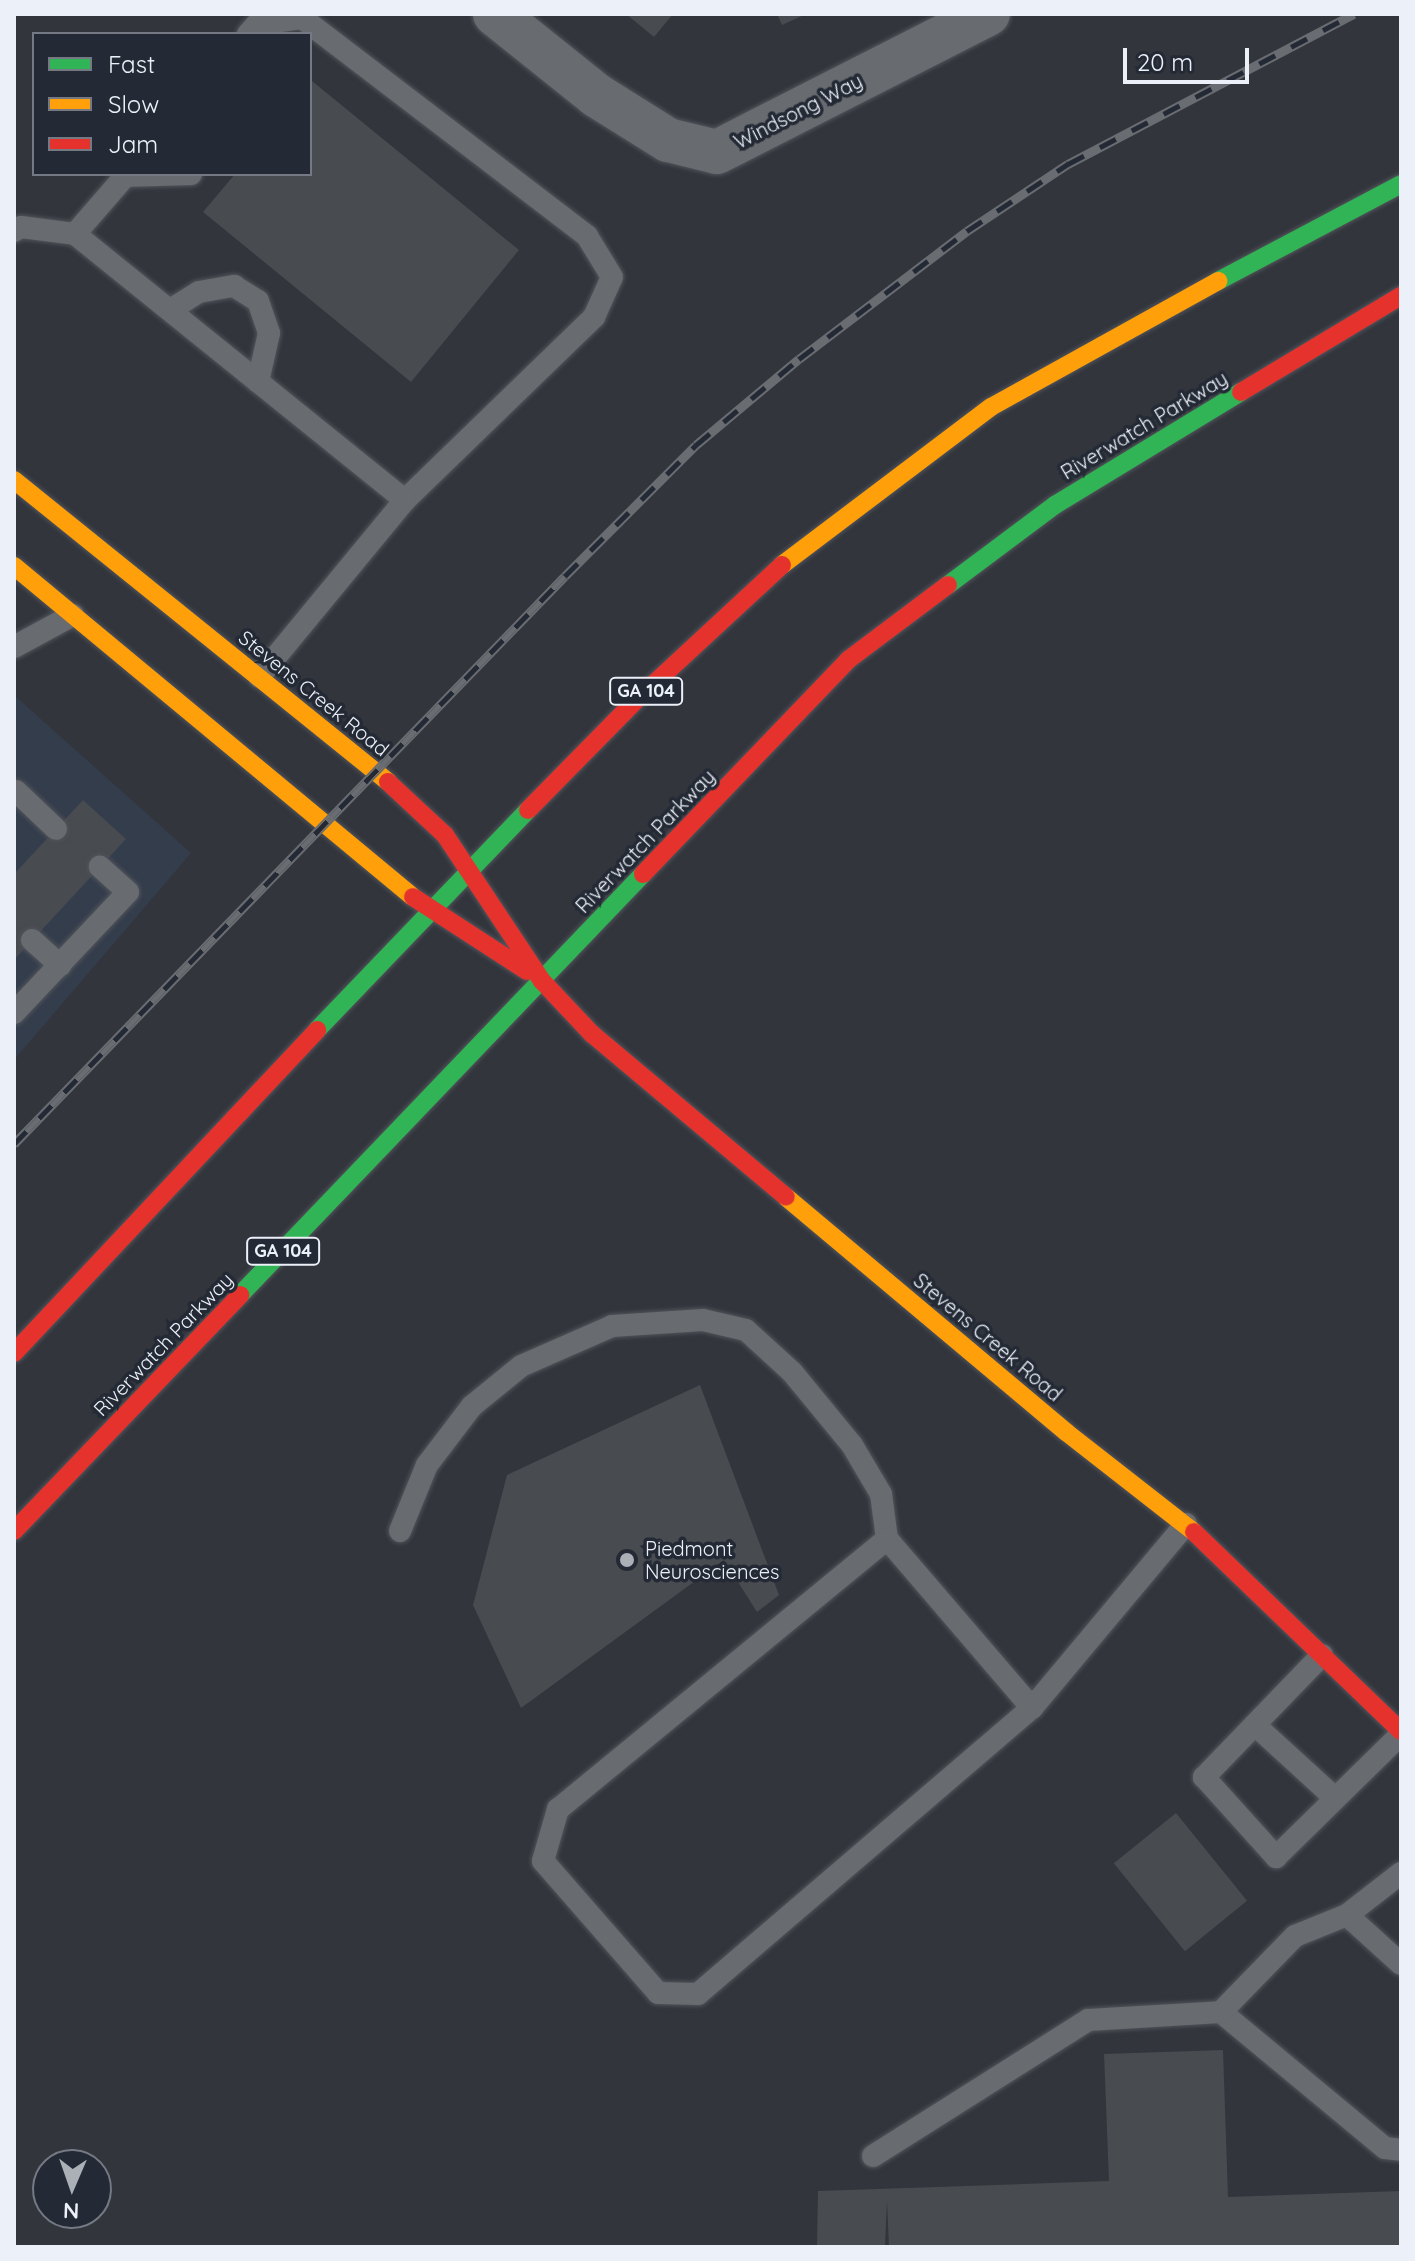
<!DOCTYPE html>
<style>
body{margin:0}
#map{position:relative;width:1415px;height:2261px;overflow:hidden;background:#32353c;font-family:Quicksand,sans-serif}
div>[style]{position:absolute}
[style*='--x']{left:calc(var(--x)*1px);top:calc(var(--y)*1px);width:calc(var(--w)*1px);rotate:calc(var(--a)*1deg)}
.built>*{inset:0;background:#343d4c}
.building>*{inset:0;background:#484b50;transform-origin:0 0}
.roads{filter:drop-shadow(0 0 2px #51545a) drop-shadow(0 0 2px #51545a)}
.lane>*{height:22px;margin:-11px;padding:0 11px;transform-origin:11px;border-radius:11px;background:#686b6f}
.street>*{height:44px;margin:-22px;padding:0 22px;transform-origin:22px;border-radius:22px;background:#686b6f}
.fast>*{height:18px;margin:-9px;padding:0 9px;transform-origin:9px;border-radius:9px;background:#30b455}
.slow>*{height:18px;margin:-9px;padding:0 9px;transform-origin:9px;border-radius:9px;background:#ff9f0a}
.jam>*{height:18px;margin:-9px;padding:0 9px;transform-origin:9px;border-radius:9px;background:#e5322d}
.rail>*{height:9px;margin-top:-4.5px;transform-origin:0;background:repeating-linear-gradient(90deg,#242a35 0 18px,#696c71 0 36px);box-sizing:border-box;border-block:2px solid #696c71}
.dots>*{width:22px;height:22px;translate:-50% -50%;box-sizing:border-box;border:4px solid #242a35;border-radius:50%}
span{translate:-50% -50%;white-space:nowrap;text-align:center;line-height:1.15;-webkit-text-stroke:7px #242a35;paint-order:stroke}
.shield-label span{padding:2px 6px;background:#242a35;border:2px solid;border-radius:6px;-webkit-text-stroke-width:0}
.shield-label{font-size:18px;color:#ecf0f8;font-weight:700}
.street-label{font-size:20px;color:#ecf0f8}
.poi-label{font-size:20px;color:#ecf0f8}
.left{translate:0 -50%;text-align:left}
.frame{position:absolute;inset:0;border:16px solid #ecf0f8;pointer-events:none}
.legend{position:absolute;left:32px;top:32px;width:280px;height:144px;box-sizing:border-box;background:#242a35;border:2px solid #747983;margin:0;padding:10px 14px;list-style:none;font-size:24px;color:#ecf0f8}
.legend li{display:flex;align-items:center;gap:16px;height:40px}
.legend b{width:40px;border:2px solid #747983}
.north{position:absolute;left:32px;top:2149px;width:80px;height:80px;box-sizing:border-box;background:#242a35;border:2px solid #747983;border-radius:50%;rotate:182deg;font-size:22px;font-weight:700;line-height:32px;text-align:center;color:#ecf0f8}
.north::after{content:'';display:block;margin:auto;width:28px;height:36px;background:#abafb6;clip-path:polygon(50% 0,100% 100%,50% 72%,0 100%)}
.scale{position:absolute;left:1123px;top:48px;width:126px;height:36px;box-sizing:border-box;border:4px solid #ecf0f8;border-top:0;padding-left:10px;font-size:24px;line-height:28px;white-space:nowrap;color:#ecf0f8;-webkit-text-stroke:6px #242a35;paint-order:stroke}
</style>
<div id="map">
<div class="built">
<div style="clip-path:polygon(14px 695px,191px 853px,14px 1060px)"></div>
</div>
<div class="building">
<div style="clip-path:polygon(626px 14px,673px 14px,654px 37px)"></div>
<div style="clip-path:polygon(777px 14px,806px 14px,782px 25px)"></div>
<div style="clip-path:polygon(312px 81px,519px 250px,411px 382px,203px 212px,235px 174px,310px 174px)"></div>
<div style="clip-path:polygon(83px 800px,126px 839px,14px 960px,14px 874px)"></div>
<div style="clip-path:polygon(700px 1385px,779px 1595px,757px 1612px,724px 1560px,521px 1708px,473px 1605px,507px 1475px)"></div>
<div style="left:1176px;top:1813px;width:113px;height:80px;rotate:51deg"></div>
<div style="clip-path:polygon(1223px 2050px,1228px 2197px,1401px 2191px,1401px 2247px,889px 2247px,887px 2201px,885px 2246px,817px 2245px,818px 2191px,1109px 2181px,1104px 2054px)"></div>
</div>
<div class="roads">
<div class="lane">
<div style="--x:248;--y:34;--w:12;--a:-48"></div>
<div style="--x:256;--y:25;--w:47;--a:-8.7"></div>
<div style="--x:302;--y:18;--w:359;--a:37.4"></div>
<div style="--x:587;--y:236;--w:48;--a:58.6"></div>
<div style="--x:612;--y:277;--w:44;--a:114.2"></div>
<div style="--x:594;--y:317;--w:263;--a:135.9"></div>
<div style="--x:405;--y:500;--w:229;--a:129.5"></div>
<div style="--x:125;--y:176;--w:66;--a:-1.7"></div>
<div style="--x:14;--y:231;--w:8;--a:-30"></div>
<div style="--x:21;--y:227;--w:54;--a:7.4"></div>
<div style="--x:75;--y:234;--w:424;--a:38.9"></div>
<div style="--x:75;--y:234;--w:79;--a:-49.1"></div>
<div style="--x:170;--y:310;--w:34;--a:-32"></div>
<div style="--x:199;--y:292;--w:36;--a:-10"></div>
<div style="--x:234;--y:286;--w:28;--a:32"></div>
<div style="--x:258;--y:301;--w:34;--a:71"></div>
<div style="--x:269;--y:333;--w:50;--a:102.7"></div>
<div style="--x:14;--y:647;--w:67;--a:-28.5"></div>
<div style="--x:16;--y:791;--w:55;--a:43.5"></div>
<div style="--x:32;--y:940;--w:38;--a:42"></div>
<div style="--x:14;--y:1013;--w:166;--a:-46.7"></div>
<div style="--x:128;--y:892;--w:38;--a:-138"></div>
<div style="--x:400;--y:1531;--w:71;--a:-67.8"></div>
<div style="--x:427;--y:1465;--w:74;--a:-52.7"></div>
<div style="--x:472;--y:1406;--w:63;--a:-39.2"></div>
<div style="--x:521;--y:1366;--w:99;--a:-23.7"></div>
<div style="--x:612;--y:1326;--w:91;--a:-3.8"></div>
<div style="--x:703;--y:1320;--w:44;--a:13.1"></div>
<div style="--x:746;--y:1330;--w:62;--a:42.4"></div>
<div style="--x:792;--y:1372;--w:94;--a:50.6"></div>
<div style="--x:852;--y:1445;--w:57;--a:59.4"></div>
<div style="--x:881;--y:1494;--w:45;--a:82.4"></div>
<div style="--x:1322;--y:1655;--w:170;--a:134"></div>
<div style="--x:1204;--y:1777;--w:108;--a:48"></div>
<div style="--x:1276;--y:1857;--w:175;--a:-44.5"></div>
<div style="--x:1032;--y:1708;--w:223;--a:-130.6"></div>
<div style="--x:887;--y:1539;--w:426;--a:140.6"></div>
<div style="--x:558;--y:1809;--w:54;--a:106.1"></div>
<div style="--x:543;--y:1861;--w:175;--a:48.9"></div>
<div style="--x:658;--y:1993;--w:40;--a:1.4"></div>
<div style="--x:698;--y:1994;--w:440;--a:-40.6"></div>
<div style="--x:1032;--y:1708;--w:240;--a:-50.1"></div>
<div style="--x:1255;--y:1725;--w:108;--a:42.4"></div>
<div style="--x:1401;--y:1873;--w:68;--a:142.1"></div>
<div style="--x:1347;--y:1915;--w:73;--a:42.2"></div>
<div style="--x:1221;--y:2012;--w:213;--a:39.7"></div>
<div style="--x:1385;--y:2148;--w:16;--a:7"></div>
<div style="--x:873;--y:2156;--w:254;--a:-32.3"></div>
<div style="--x:1088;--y:2020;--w:133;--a:-3.4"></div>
<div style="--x:1221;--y:2012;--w:106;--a:-45.8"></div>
<div style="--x:1295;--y:1936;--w:56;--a:-22"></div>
</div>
<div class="street">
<div style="--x:495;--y:14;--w:129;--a:38.7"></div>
<div style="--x:596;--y:95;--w:85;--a:32"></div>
<div style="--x:668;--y:140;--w:50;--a:13.8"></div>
<div style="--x:717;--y:152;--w:304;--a:-27"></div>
</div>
<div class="fast">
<div style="--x:1218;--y:281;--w:207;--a:-27.9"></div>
<div style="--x:948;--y:585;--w:134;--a:-36.8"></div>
<div style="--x:1055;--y:505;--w:218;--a:-31.3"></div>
<div style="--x:317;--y:1030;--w:305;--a:-46.2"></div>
<div style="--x:240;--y:1295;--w:583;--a:-46.25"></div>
</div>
<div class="slow">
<div style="--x:14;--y:480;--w:481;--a:38.9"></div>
<div style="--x:782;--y:565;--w:262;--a:-37.1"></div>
<div style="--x:991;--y:407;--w:260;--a:-29"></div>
<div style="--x:14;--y:566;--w:518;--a:39.68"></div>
<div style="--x:786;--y:1197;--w:366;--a:40"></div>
<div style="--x:1066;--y:1432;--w:162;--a:38"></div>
</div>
<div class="jam">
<div style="--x:1241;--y:392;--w:187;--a:-31"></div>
<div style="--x:388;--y:782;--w:78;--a:42.9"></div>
<div style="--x:445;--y:835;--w:175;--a:56.4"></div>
<div style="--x:542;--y:981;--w:73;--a:46.7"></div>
<div style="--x:592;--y:1034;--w:253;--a:40"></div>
<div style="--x:528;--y:810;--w:150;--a:-45.5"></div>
<div style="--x:633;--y:703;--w:203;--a:-42.8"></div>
<div style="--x:643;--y:874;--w:296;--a:-46.2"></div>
<div style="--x:848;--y:660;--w:125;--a:-36.9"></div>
<div style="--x:413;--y:897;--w:136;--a:33"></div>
<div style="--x:14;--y:1353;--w:443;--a:-46.8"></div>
<div style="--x:14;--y:1531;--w:327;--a:-46.2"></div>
<div style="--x:1194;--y:1532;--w:287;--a:43.9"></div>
</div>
</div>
<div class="rail">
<div style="--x:14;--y:1144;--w:791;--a:-45.87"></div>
<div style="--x:565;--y:576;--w:185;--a:-45"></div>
<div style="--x:696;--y:445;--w:134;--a:-39.9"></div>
<div style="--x:799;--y:359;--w:211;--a:-37.3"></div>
<div style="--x:967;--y:231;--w:121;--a:-33.6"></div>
<div style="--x:1068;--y:164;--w:323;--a:-27.7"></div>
</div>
<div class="dots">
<div style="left:627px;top:1560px;background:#abafb6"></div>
</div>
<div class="shield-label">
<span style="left:646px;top:691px">GA 104</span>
<span style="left:283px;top:1251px">GA 104</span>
</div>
<div class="street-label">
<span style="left:798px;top:111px;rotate:-27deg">Windsong Way</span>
<span style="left:1144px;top:425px;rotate:-31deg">Riverwatch Parkway</span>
<span style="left:314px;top:693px;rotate:39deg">Stevens Creek Road</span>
<span style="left:645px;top:841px;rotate:-46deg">Riverwatch Parkway</span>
<span style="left:988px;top:1337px;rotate:40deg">Stevens Creek Road</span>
<span style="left:163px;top:1344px;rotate:-46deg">Riverwatch Parkway</span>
</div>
<div class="poi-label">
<span class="left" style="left:645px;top:1560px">Piedmont<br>Neurosciences</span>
</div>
<div class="frame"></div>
<ul class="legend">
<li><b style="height:10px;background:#30b455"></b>Fast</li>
<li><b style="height:10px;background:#ff9f0a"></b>Slow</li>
<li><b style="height:10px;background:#e5322d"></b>Jam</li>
</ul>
<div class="north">N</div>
<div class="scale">20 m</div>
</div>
